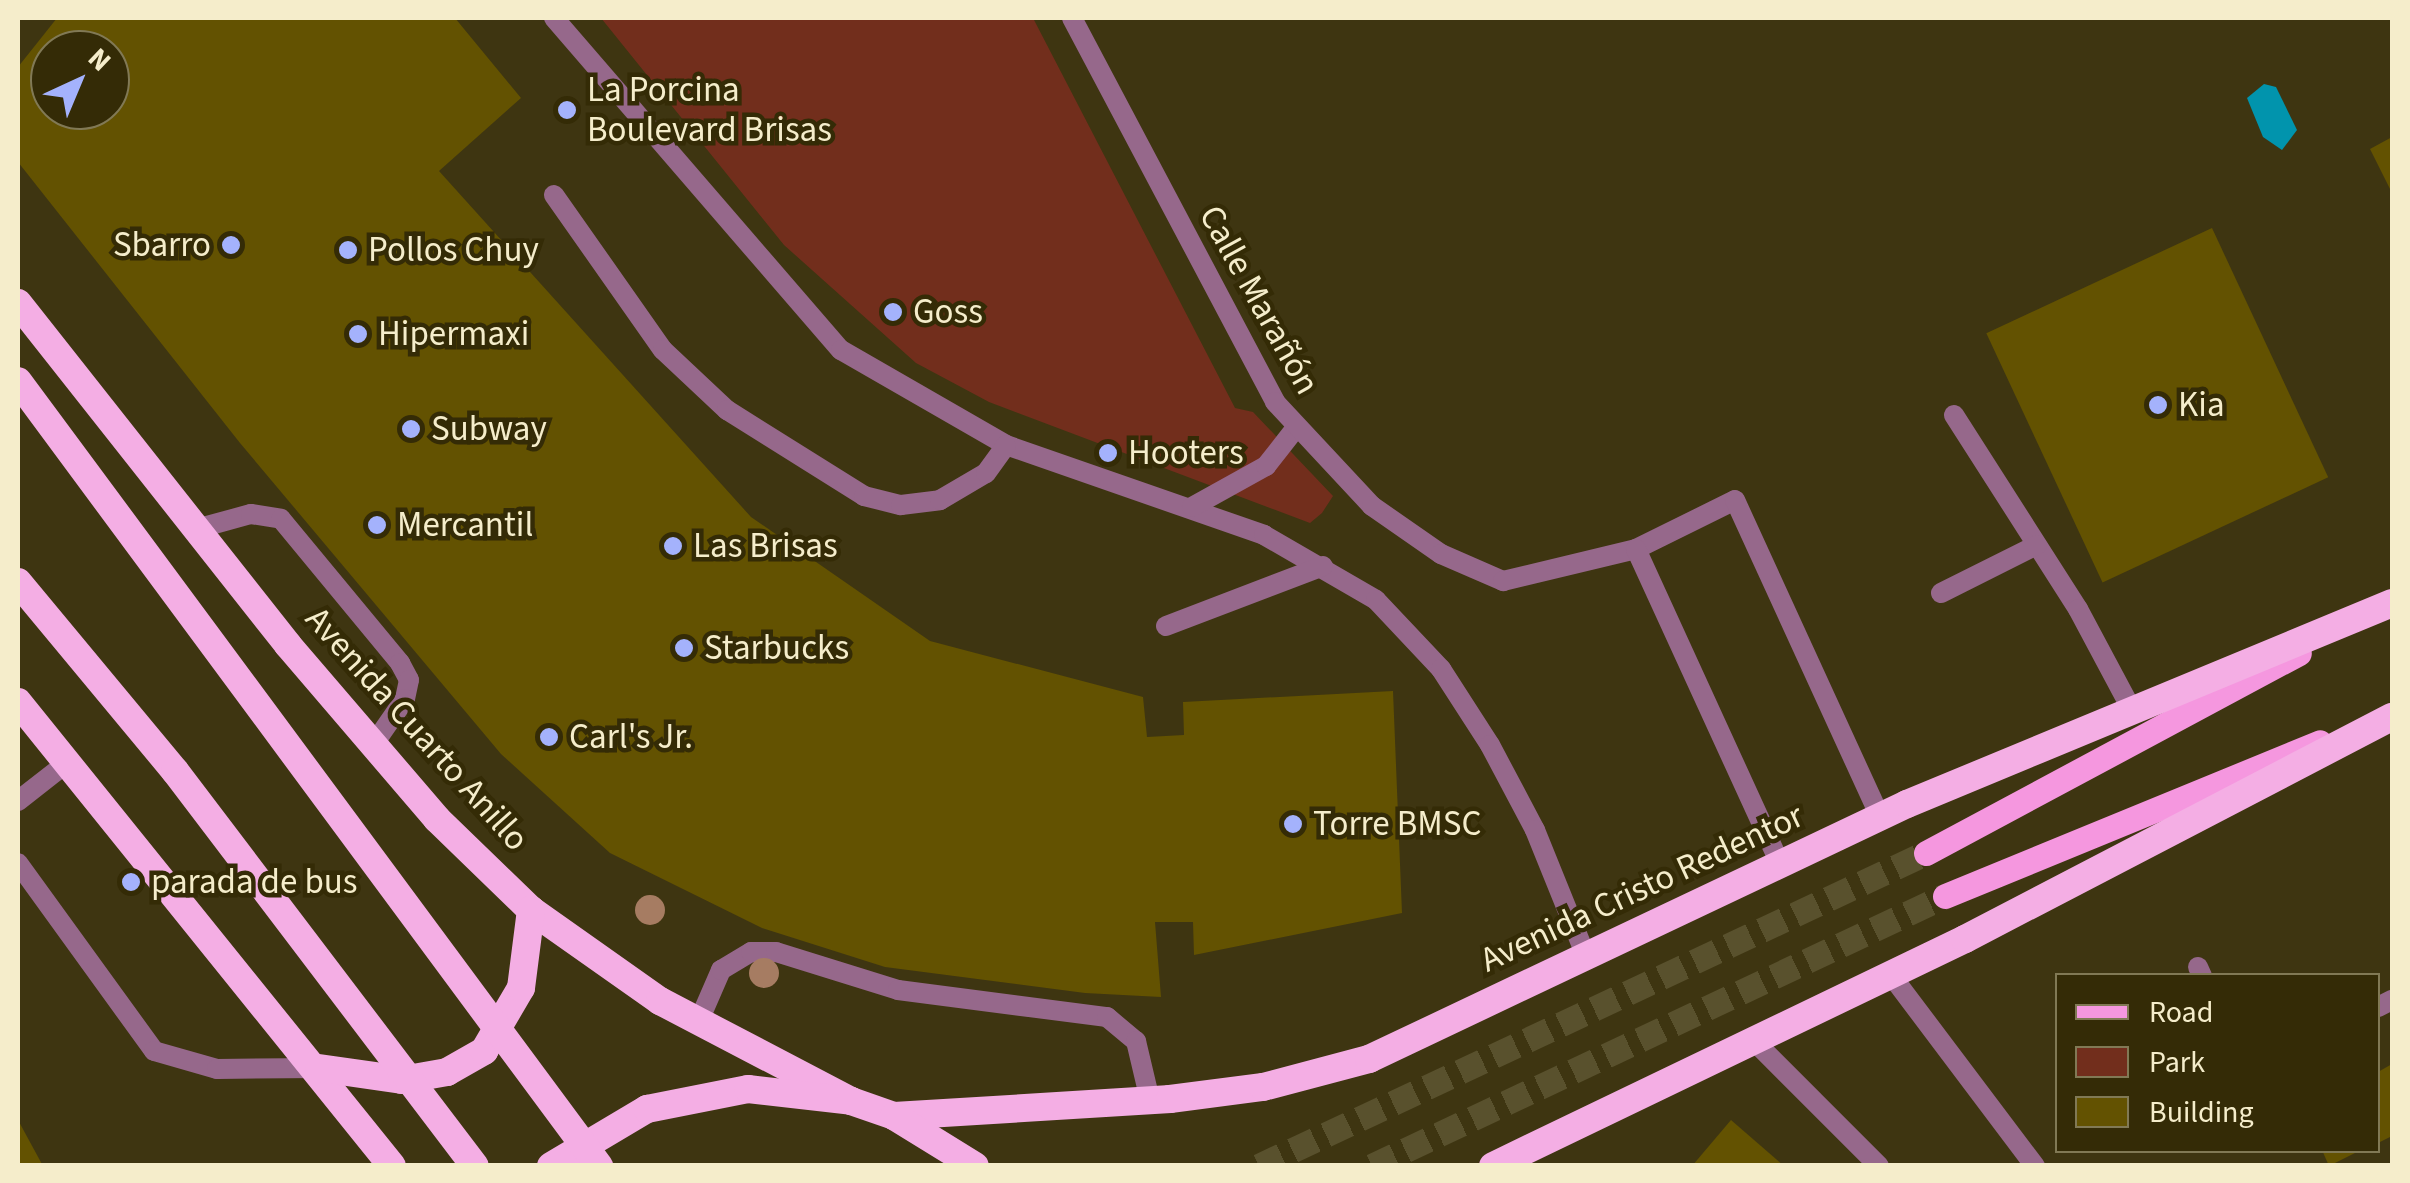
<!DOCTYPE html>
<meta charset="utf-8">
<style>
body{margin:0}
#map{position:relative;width:2410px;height:1183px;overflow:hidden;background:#3e3511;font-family:"Source Sans 3",sans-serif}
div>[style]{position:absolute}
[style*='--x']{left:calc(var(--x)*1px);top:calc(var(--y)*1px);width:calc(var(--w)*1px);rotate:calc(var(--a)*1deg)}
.green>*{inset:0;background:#722e1c}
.water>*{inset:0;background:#0194ad}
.building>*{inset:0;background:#635201;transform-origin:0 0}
.primary-tunnel>*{height:25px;margin-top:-12.5px;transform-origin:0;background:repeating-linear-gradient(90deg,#59512d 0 25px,transparent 0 37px)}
.service>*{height:20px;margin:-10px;padding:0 10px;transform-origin:10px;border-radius:10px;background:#96688b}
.minor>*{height:20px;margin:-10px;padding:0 10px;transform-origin:10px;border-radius:10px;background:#96688b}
.primary>*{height:25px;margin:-12.5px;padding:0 12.5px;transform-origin:12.5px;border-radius:12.5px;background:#f597df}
.trunk>*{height:28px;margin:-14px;padding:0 14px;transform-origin:14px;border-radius:14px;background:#f4aee4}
.trunk-bridge>*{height:28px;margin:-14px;padding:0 14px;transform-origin:14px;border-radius:14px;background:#f4aee4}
.trees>*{width:30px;height:30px;margin:-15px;border-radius:50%;background:#a67c62}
.dots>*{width:28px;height:28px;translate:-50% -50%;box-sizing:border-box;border:5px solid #342b06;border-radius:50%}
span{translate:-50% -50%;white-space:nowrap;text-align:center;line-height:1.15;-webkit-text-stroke:9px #342b06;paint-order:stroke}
.poi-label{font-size:35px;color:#f5edcb}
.left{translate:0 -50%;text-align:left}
.right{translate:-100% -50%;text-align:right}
.street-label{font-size:35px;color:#f5edcb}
.frame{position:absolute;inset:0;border:20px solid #f5edcb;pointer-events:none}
.legend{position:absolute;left:2055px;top:973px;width:325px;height:180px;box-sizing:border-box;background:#342b06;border:2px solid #817955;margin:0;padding:12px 18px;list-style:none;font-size:30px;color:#f5edcb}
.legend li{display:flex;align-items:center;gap:20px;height:50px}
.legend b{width:50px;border:2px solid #817955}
.north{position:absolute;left:30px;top:30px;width:100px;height:100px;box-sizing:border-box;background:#342b06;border:2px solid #817955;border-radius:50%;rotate:44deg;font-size:28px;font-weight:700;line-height:40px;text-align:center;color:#f5edcb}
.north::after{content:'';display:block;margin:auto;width:35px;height:45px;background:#a4b2fc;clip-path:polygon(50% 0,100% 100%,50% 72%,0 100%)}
</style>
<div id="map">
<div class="green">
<div style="clip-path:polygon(601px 18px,1033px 18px,1235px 408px,1253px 412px,1333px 496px,1322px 513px,1310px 523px,989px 402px,916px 363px,784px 245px)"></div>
</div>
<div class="water">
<div style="clip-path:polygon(2264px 84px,2276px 87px,2297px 130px,2282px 150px,2263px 137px,2247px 98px)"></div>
</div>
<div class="building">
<div style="clip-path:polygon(evenodd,57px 18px,455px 18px,521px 98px,439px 171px,751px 517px,930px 641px,1143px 697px,1147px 737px,1184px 735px,1183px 702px,1393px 691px,1402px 913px,1194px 955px,1193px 922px,1155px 922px,1161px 997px,1085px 993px,885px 967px,762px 928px,610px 853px,501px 754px,240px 443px,18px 162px,18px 67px,57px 18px,50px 50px,110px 50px,110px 110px,50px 110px,50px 50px)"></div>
<div style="clip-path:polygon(2392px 137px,2392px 193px,2370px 149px)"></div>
<div style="left:2212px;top:228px;width:275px;height:249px;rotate:65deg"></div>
<div style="clip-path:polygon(2392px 1064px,2392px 1136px,2378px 1143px,2378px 1072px)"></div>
<div style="clip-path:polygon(18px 1120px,43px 1166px,18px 1166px)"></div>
<div style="clip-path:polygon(1731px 1120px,1784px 1166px,1692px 1166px)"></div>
<div style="clip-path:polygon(2322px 1150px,2361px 1150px,2329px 1166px)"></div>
</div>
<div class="primary-tunnel">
<div style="--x:1259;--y:1166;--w:737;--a:-25.14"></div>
<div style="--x:1372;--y:1166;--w:633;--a:-25.23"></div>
</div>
<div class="service">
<div style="--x:554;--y:18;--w:439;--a:49.2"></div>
<div style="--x:841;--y:350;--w:190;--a:29.9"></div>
<div style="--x:1006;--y:445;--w:273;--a:19.2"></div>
<div style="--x:1264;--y:535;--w:129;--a:30.1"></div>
<div style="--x:1376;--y:600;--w:95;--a:46.7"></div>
<div style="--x:1441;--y:669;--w:90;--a:57.2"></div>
<div style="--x:1490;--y:745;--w:96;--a:62.1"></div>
<div style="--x:1535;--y:830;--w:136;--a:68"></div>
<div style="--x:554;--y:195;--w:189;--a:54.9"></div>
<div style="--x:663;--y:350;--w:88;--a:43.2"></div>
<div style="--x:727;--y:410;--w:162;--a:32.1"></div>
<div style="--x:864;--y:496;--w:38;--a:14"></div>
<div style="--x:901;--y:505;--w:39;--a:-7"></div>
<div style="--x:940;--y:500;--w:53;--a:-30.4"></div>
<div style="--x:986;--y:473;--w:34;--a:-54"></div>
<div style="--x:1954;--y:415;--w:230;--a:57.4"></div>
<div style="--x:2078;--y:609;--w:115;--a:61.9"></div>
<div style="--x:1192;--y:507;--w:85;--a:-29"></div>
<div style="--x:1266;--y:466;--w:47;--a:-51.9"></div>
<div style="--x:196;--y:529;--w:57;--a:-15.3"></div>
<div style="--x:251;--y:514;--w:30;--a:9"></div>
<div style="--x:281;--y:519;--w:187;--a:50.4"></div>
<div style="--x:400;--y:663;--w:19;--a:62"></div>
<div style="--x:409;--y:680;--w:19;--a:102"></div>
<div style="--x:405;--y:699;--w:56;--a:124.8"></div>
<div style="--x:1941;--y:593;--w:107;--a:-26.6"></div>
<div style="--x:1166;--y:626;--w:168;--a:-20.9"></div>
<div style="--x:18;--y:801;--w:63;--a:-38"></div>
<div style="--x:18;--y:863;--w:232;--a:54.1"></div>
<div style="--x:154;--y:1051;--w:66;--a:15.9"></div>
<div style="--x:217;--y:1069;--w:102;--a:-0.6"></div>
<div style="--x:2198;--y:967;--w:10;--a:66"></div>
<div style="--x:1891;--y:975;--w:239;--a:53"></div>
<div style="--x:2378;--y:1007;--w:16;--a:-27"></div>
<div style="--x:698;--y:1023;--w:58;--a:-66.5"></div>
<div style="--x:721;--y:970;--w:35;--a:-31"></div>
<div style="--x:751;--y:952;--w:25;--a:0"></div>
<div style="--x:776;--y:952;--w:128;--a:17.3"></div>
<div style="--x:898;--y:990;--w:211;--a:7.4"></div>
<div style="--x:1107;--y:1017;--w:38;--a:40"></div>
<div style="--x:1136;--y:1041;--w:61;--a:76.7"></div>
<div style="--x:1753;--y:1040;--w:178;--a:45"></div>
</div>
<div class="minor">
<div style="--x:1072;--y:18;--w:434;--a:62.1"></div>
<div style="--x:1275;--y:402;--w:142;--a:47"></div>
<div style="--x:1372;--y:506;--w:84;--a:34.8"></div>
<div style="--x:1441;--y:554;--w:68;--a:23.5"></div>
<div style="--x:1503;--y:581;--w:137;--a:-13.5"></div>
<div style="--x:1636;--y:549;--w:110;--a:-26.3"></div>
<div style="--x:1735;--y:500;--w:348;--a:65.4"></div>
<div style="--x:1636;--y:549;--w:346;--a:65.4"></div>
</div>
<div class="primary">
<div style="--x:1926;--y:853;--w:423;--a:-28.2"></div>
<div style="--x:1945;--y:896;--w:405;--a:-22.3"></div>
</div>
<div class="trunk">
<div style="--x:18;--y:303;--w:436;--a:51.7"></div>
<div style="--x:288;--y:645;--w:229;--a:49.4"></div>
<div style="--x:437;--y:819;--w:131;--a:44.1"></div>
<div style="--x:531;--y:910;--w:158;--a:35.2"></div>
<div style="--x:660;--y:1001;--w:216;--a:27.6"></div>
<div style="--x:18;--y:702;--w:596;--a:51.13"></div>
<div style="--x:319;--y:1068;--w:84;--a:8.2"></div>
<div style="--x:402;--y:1080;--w:46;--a:-10.1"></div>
<div style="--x:447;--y:1072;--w:43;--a:-29.6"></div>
<div style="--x:484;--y:1051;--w:73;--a:-59.6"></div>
<div style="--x:521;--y:988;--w:79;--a:-82.7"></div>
<div style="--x:894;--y:1116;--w:277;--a:-3.5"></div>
<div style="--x:1170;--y:1099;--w:94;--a:-7.4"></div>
<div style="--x:1263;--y:1087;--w:110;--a:-14.8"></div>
<div style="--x:1369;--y:1059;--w:595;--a:-25.36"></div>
<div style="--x:1907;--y:804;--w:525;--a:-22.51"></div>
<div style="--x:551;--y:1166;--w:112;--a:-30.7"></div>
<div style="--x:647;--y:1109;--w:103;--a:-11.2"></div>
<div style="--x:748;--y:1089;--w:104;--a:6.6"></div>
<div style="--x:851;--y:1101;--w:46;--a:19.2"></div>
<div style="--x:894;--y:1116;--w:95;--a:31.7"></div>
<div style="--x:1493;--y:1166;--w:524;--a:-25.68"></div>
<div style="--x:1965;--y:939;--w:481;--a:-27.5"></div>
</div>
<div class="trunk-bridge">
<div style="--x:18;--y:381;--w:977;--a:53.49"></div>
<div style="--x:18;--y:582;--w:246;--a:50.3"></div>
<div style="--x:175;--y:771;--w:496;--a:52.8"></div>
</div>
<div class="trees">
<div style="left:650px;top:910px"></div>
<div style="left:764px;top:973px"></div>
</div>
<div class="dots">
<div style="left:567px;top:110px;background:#a4b2fc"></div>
<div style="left:231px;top:245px;background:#a4b2fc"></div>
<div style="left:348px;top:250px;background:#a4b2fc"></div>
<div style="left:893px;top:312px;background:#a4b2fc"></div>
<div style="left:358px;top:334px;background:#a4b2fc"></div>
<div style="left:2158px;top:405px;background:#a4b2fc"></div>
<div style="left:411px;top:429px;background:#a4b2fc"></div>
<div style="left:1108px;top:453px;background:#a4b2fc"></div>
<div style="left:377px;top:525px;background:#a4b2fc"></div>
<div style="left:673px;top:546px;background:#a4b2fc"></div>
<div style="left:684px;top:648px;background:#a4b2fc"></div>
<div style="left:549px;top:737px;background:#a4b2fc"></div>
<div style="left:1293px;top:824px;background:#a4b2fc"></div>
<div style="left:131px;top:882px;background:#a4b2fc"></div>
</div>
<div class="poi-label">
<span class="left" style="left:587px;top:110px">La Porcina<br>Boulevard Brisas</span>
<span class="right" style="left:211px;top:245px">Sbarro</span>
<span class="left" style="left:368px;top:250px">Pollos Chuy</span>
<span class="left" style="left:913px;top:312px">Goss</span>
<span class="left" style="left:378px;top:334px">Hipermaxi</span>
<span class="left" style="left:2178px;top:405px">Kia</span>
<span class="left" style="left:431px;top:429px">Subway</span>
<span class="left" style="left:1128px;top:453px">Hooters</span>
<span class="left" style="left:397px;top:525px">Mercantil</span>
<span class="left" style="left:693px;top:546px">Las Brisas</span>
<span class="left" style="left:704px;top:648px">Starbucks</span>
<span class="left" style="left:569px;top:737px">Carl's Jr.</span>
<span class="left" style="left:1313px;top:824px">Torre BMSC</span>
<span class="left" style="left:151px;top:882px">parada de bus</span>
</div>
<div class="street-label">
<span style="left:1259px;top:300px;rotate:61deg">Calle Marañón</span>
<span style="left:417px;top:729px;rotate:48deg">Avenida Cuarto Anillo</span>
<span style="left:1642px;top:888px;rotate:-25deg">Avenida Cristo Redentor</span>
</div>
<div class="frame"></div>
<ul class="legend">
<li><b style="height:12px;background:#f597df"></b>Road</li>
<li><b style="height:28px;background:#722e1c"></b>Park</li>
<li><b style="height:28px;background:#635201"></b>Building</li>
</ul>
<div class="north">N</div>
</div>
